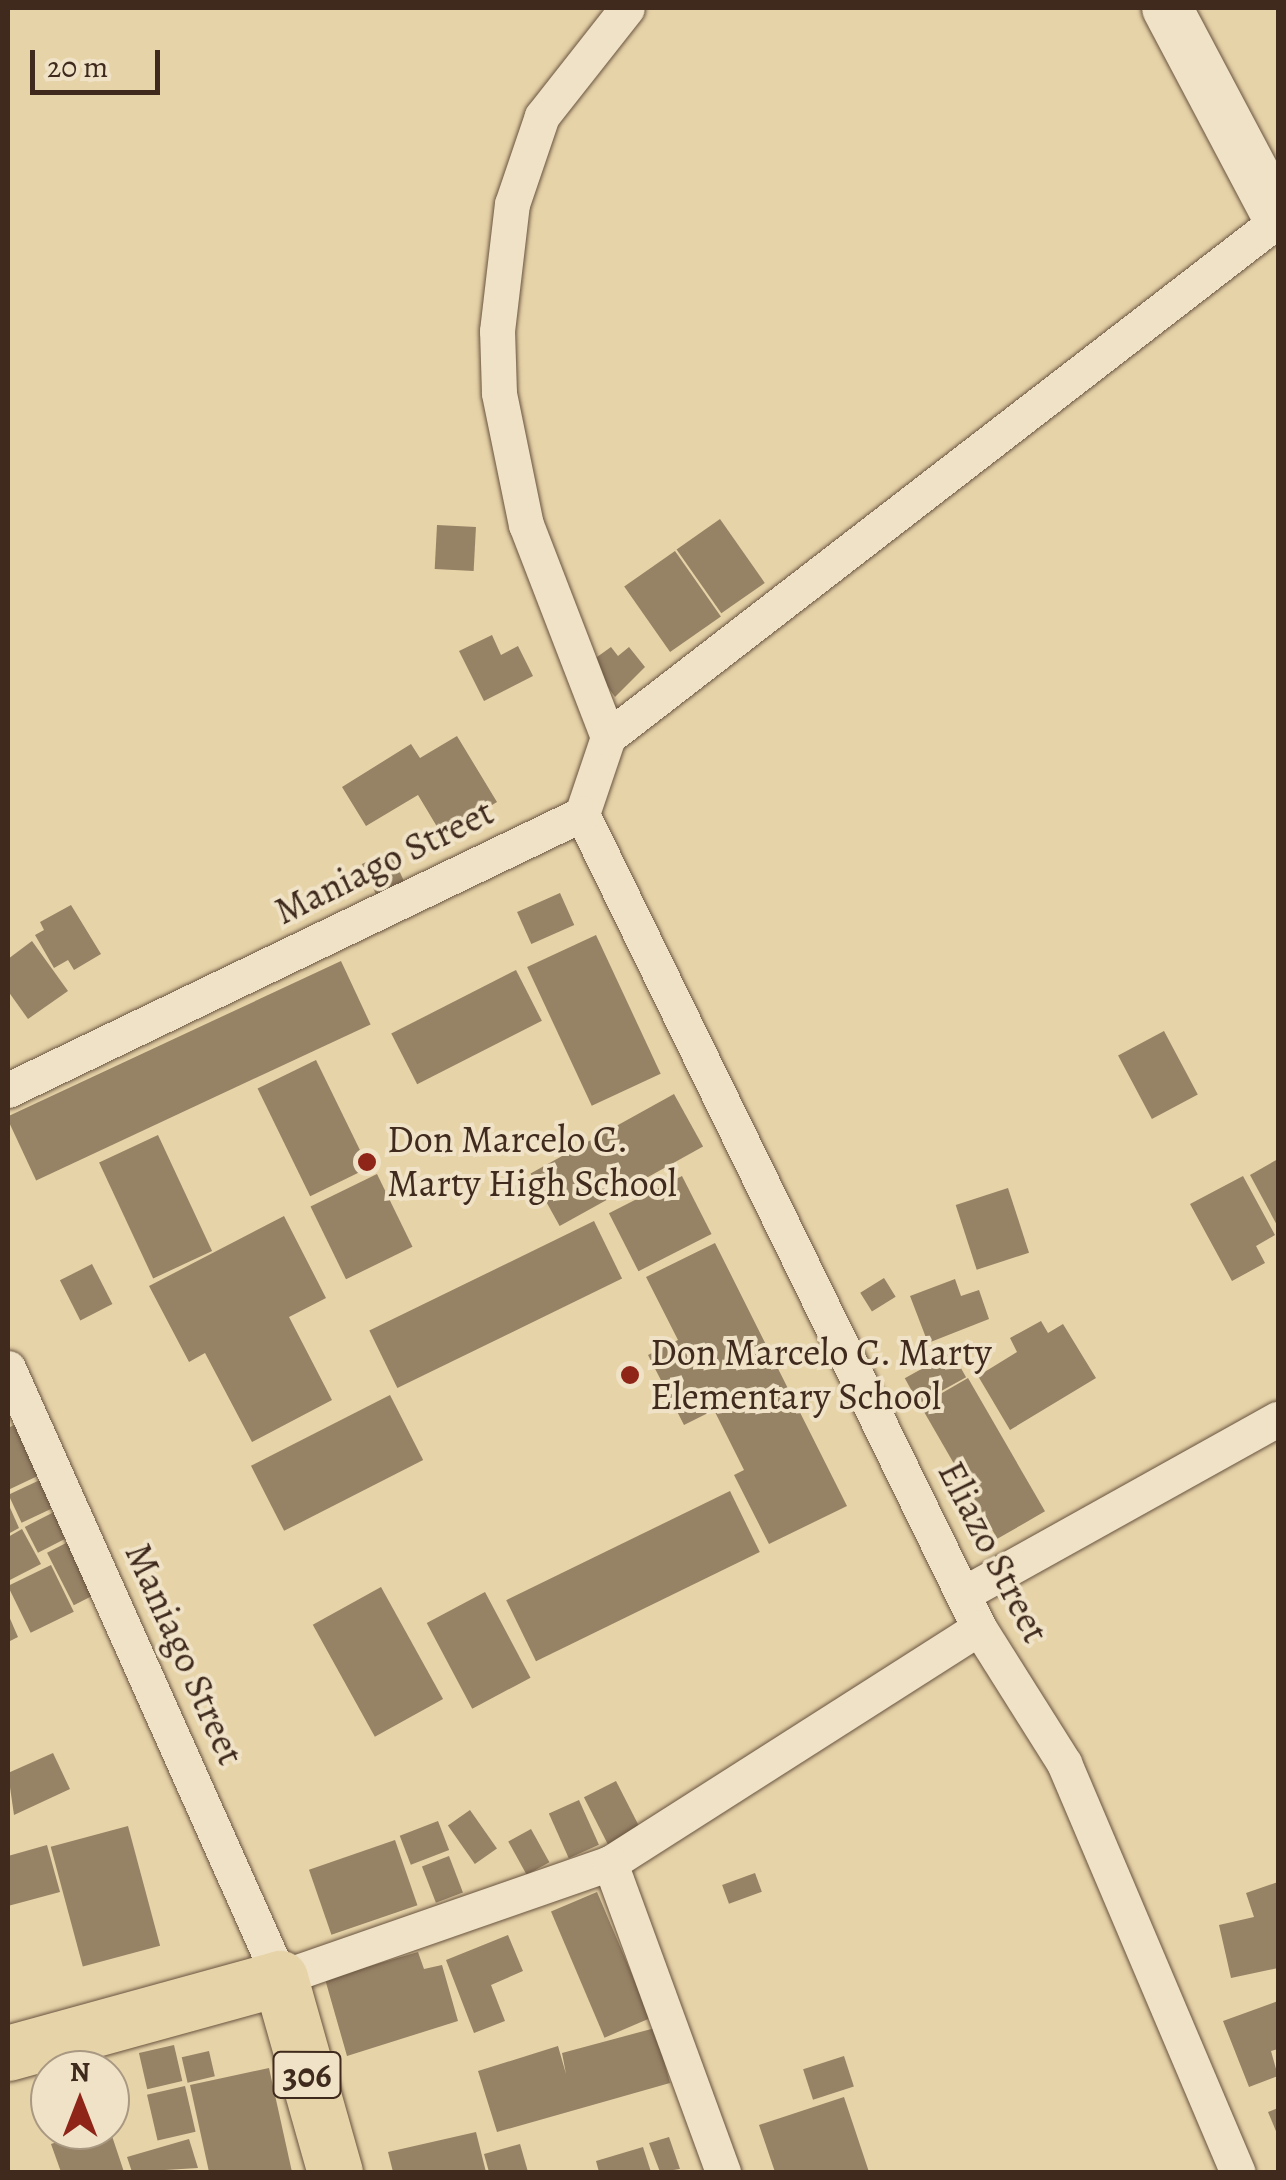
<!DOCTYPE html>
<style>
body{margin:0}
#map{position:relative;width:1286px;height:2180px;overflow:hidden;background:#e7d3a8;font-family:Alegreya,serif}
div>[style]{position:absolute}
[style*='--x']{left:calc(var(--x)*1px);top:calc(var(--y)*1px);width:calc(var(--w)*1px);rotate:calc(var(--a)*1deg)}
.building>*{inset:0;background:#968265;transform-origin:0 0}
.roads{filter:drop-shadow(0 0 2px #695440) drop-shadow(0 0 2px #695440)}
.street>*{height:35px;margin:-17.5px;padding:0 17.5px;transform-origin:17.5px;border-radius:17.5px;background:#efe2c6}
.secondary>*{height:50px;margin:-25px;padding:0 25px;transform-origin:25px;border-radius:25px;background:#efe2c6}
.primary>*{height:55px;margin:-27.5px;padding:0 27.5px;transform-origin:27.5px;border-radius:27.5px;background:#e7d3a8}
.dots>*{width:28px;height:28px;translate:-50% -50%;box-sizing:border-box;border:5px solid #efe2c6;border-radius:50%}
span{translate:-50% -50%;white-space:nowrap;text-align:center;line-height:1.15;-webkit-text-stroke:8px #efe2c6;paint-order:stroke}
.shield-label span{padding:2px 8px;background:#efe2c6;border:2px solid;border-radius:8px;-webkit-text-stroke-width:0}
.shield-label{font-size:35px;color:#3f2a1d;font-weight:700}
.street-label{font-size:38px;color:#3f2a1d}
.poi-label{font-size:38px;color:#3f2a1d}
.left{translate:0 -50%;text-align:left}
.frame{position:absolute;inset:0;border:10px solid #3f2a1d;pointer-events:none}
.north{position:absolute;left:30px;top:2050px;width:100px;height:100px;box-sizing:border-box;background:#efe2c6;border:2px solid #a99882;border-radius:50%;rotate:0deg;font-size:28px;font-weight:700;line-height:40px;text-align:center;color:#3f2a1d}
.north::after{content:'';display:block;margin:auto;width:35px;height:45px;background:#8f2418;clip-path:polygon(50% 0,100% 100%,50% 72%,0 100%)}
.scale{position:absolute;left:30px;top:50px;width:130px;height:45px;box-sizing:border-box;border:5px solid #3f2a1d;border-top:0;padding-left:12px;font-size:30px;line-height:35px;white-space:nowrap;color:#3f2a1d;-webkit-text-stroke:8px #efe2c6;paint-order:stroke}
</style>
<div id="map">
<div class="building">
<div style="left:720px;top:519px;width:78px;height:53px;rotate:55deg"></div>
<div style="left:437px;top:525px;width:39px;height:44px;rotate:3deg"></div>
<div style="left:675px;top:551px;width:80px;height:62px;rotate:55deg"></div>
<div style="clip-path:polygon(492px 635px,501px 655px,518px 646px,533px 676px,484px 701px,459px 651px)"></div>
<div style="clip-path:polygon(611px 647px,618px 656px,629px 647px,645px 667px,615px 697px,590px 662px)"></div>
<div style="clip-path:polygon(457px 736px,497px 802px,442px 835px,418px 795px,366px 826px,342px 787px,411px 744px,420px 758px)"></div>
<div style="left:390px;top:851px;width:40px;height:31px;rotate:65deg"></div>
<div style="left:560px;top:893px;width:35px;height:47px;rotate:66deg"></div>
<div style="clip-path:polygon(71px 905px,101px 954px,74px 970px,68px 960px,54px 968px,35px 935px,44px 930px,40px 922px)"></div>
<div style="left:596px;top:935px;width:153px;height:76px;rotate:65deg"></div>
<div style="clip-path:polygon(32px 941px,68px 991px,28px 1019px,8px 991px,8px 959px)"></div>
<div style="left:341px;top:961px;width:70px;height:369px;rotate:65deg"></div>
<div style="left:516px;top:970px;width:57px;height:140px;rotate:63deg"></div>
<div style="left:1164px;top:1031px;width:72px;height:52px;rotate:62deg"></div>
<div style="left:316px;top:1060px;width:120px;height:65px;rotate:64deg"></div>
<div style="left:674px;top:1094px;width:60px;height:164px;rotate:61deg"></div>
<div style="left:158px;top:1135px;width:128px;height:65px;rotate:65deg"></div>
<div style="clip-path:polygon(1278px 1159px,1278px 1227px,1250px 1175px)"></div>
<div style="left:377px;top:1174px;width:81px;height:74px;rotate:64deg"></div>
<div style="left:682px;top:1176px;width:65px;height:82px;rotate:63deg"></div>
<div style="clip-path:polygon(1243px 1176px,1275px 1235px,1256px 1246px,1265px 1263px,1232px 1281px,1190px 1204px)"></div>
<div style="left:1008px;top:1188px;width:68px;height:55px;rotate:72deg"></div>
<div style="clip-path:polygon(284px 1216px,326px 1298px,289px 1317px,332px 1400px,252px 1442px,205px 1353px,189px 1362px,149px 1286px)"></div>
<div style="left:594px;top:1221px;width:64px;height:250px;rotate:64deg"></div>
<div style="clip-path:polygon(715px 1243px,847px 1506px,769px 1544px,734px 1475px,744px 1470px,714px 1410px,684px 1425px,648px 1355px,678px 1340px,646px 1277px)"></div>
<div style="left:92px;top:1264px;width:45px;height:36px;rotate:63deg"></div>
<div style="left:884px;top:1278px;width:22px;height:28px;rotate:58deg"></div>
<div style="clip-path:polygon(955px 1279px,961px 1296px,979px 1290px,989px 1319px,928px 1343px,910px 1296px)"></div>
<div style="clip-path:polygon(1041px 1321px,1048px 1333px,1063px 1324px,1096px 1378px,1010px 1430px,978px 1376px,1017px 1352px,1010px 1338px)"></div>
<div style="left:952px;top:1352px;width:29px;height:54px;rotate:61deg"></div>
<div style="left:968px;top:1378px;width:154px;height:55px;rotate:60deg"></div>
<div style="left:390px;top:1395px;width:73px;height:156px;rotate:63deg"></div>
<div style="clip-path:polygon(20px 1422px,44px 1473px,8px 1490px,8px 1428px)"></div>
<div style="left:42px;top:1479px;width:31px;height:37px;rotate:65deg"></div>
<div style="left:730px;top:1491px;width:68px;height:249px;rotate:64deg"></div>
<div style="clip-path:polygon(8px 1503px,19px 1528px,8px 1534px)"></div>
<div style="left:56px;top:1511px;width:29px;height:35px;rotate:63deg"></div>
<div style="clip-path:polygon(22px 1529px,41px 1564px,8px 1581px,8px 1537px)"></div>
<div style="left:72px;top:1540px;width:59px;height:28px;rotate:63deg"></div>
<div style="left:51px;top:1565px;width:52px;height:48px;rotate:64deg"></div>
<div style="left:381px;top:1587px;width:128px;height:78px;rotate:61deg"></div>
<div style="left:485px;top:1592px;width:97px;height:66px;rotate:62deg"></div>
<div style="clip-path:polygon(8px 1614px,18px 1637px,8px 1642px)"></div>
<div style="clip-path:polygon(53px 1753px,70px 1789px,14px 1815px,8px 1773px)"></div>
<div style="left:616px;top:1781px;width:54px;height:36px;rotate:63deg"></div>
<div style="left:579px;top:1800px;width:49px;height:33px;rotate:66deg"></div>
<div style="left:470px;top:1810px;width:47px;height:27px;rotate:55deg"></div>
<div style="left:438px;top:1821px;width:31px;height:41px;rotate:69deg"></div>
<div style="left:128px;top:1826px;width:124px;height:80px;rotate:75deg"></div>
<div style="left:531px;top:1829px;width:38px;height:26px;rotate:61deg"></div>
<div style="left:395px;top:1840px;width:69px;height:91px;rotate:71deg"></div>
<div style="clip-path:polygon(47px 1845px,60px 1892px,8px 1906px,8px 1856px)"></div>
<div style="left:449px;top:1856px;width:39px;height:29px;rotate:69deg"></div>
<div style="left:755px;top:1873px;width:20px;height:35px;rotate:70deg"></div>
<div style="clip-path:polygon(1278px 1882px,1278px 1968px,1231px 1978px,1219px 1925px,1254px 1917px,1246px 1893px)"></div>
<div style="left:597px;top:1892px;width:137px;height:50px;rotate:67deg"></div>
<div style="clip-path:polygon(508px 1935px,523px 1971px,491px 1985px,505px 2021px,474px 2033px,446px 1960px)"></div>
<div style="clip-path:polygon(418px 1952px,424px 1969px,442px 1965px,458px 2021px,347px 2056px,325px 1979px)"></div>
<div style="clip-path:polygon(1278px 2001px,1278px 2049px,1271px 2051px,1278px 2076px,1249px 2087px,1223px 2021px)"></div>
<div style="clip-path:polygon(655px 2028px,670px 2083px,497px 2132px,478px 2071px,558px 2046px,566px 2074px,562px 2053px)"></div>
<div style="left:174px;top:2045px;width:37px;height:36px;rotate:77deg"></div>
<div style="left:209px;top:2051px;width:26px;height:28px;rotate:77deg"></div>
<div style="left:844px;top:2056px;width:32px;height:43px;rotate:72deg"></div>
<div style="clip-path:polygon(269px 2068px,292px 2172px,209px 2172px,190px 2085px)"></div>
<div style="left:185px;top:2086px;width:47px;height:39px;rotate:77deg"></div>
<div style="clip-path:polygon(50px 2087px,50px 2130px,69px 2131px,51px 2137px,36px 2091px)"></div>
<div style="clip-path:polygon(844px 2097px,869px 2172px,775px 2172px,759px 2125px)"></div>
<div style="clip-path:polygon(1278px 2108px,1278px 2136px,1268px 2112px)"></div>
<div style="clip-path:polygon(93px 2130px,110px 2130px,124px 2172px,61px 2172px,51px 2144px)"></div>
<div style="clip-path:polygon(476px 2132px,486px 2172px,393px 2172px,388px 2152px)"></div>
<div style="clip-path:polygon(669px 2137px,680px 2169px,660px 2172px,649px 2143px)"></div>
<div style="clip-path:polygon(189px 2139px,198px 2168px,132px 2172px,127px 2157px)"></div>
<div style="clip-path:polygon(520px 2144px,528px 2172px,489px 2172px,484px 2154px)"></div>
<div style="clip-path:polygon(643px 2147px,651px 2172px,599px 2172px,596px 2161px)"></div>
</div>
<div class="roads">
<div class="street">
<div style="--x:608;--y:737;--w:227;--a:-111.1"></div>
<div style="--x:526;--y:525;--w:135;--a:-101.6"></div>
<div style="--x:499;--y:393;--w:62;--a:-91.8"></div>
<div style="--x:497;--y:331;--w:128;--a:-83.3"></div>
<div style="--x:512;--y:204;--w:93;--a:-71.2"></div>
<div style="--x:542;--y:116;--w:137;--a:-51.8"></div>
<div style="--x:582;--y:814;--w:906;--a:64"></div>
<div style="--x:979;--y:1628;--w:160;--a:57.8"></div>
<div style="--x:1064;--y:1763;--w:444;--a:67"></div>
<div style="--x:582;--y:814;--w:81;--a:-71.3"></div>
<div style="--x:608;--y:737;--w:846;--a:-37.66"></div>
<div style="--x:8;--y:1090;--w:637;--a:-25.68"></div>
<div style="--x:8;--y:1368;--w:668;--a:65.97"></div>
<div style="--x:280;--y:1978;--w:349;--a:-19.2"></div>
<div style="--x:610;--y:1863;--w:437;--a:-32.5"></div>
<div style="--x:963;--y:1594;--w:360;--a:-29.1"></div>
<div style="--x:610;--y:1863;--w:329;--a:69.9"></div>
</div>
<div class="secondary">
<div style="--x:1167;--y:8;--w:238;--a:62.1"></div>
</div>
<div class="primary">
<div style="--x:8;--y:2053;--w:282;--a:-15.4"></div>
<div style="--x:280;--y:1978;--w:202;--a:74.2"></div>
</div>
</div>
<div class="dots">
<div style="left:367px;top:1162px;background:#8f2418"></div>
<div style="left:630px;top:1375px;background:#8f2418"></div>
</div>
<div class="shield-label">
<span style="left:307px;top:2075px">306</span>
</div>
<div class="street-label">
<span style="left:384px;top:862px;rotate:-26deg">Maniago Street</span>
<span style="left:993px;top:1552px;rotate:63deg">Eliazo Street</span>
<span style="left:184px;top:1654px;rotate:66deg">Maniago Street</span>
</div>
<div class="poi-label">
<span class="left" style="left:387px;top:1162px">Don Marcelo C.<br>Marty High School</span>
<span class="left" style="left:650px;top:1375px">Don Marcelo C. Marty<br>Elementary School</span>
</div>
<div class="frame"></div>
<div class="north">N</div>
<div class="scale">20 m</div>
</div>
